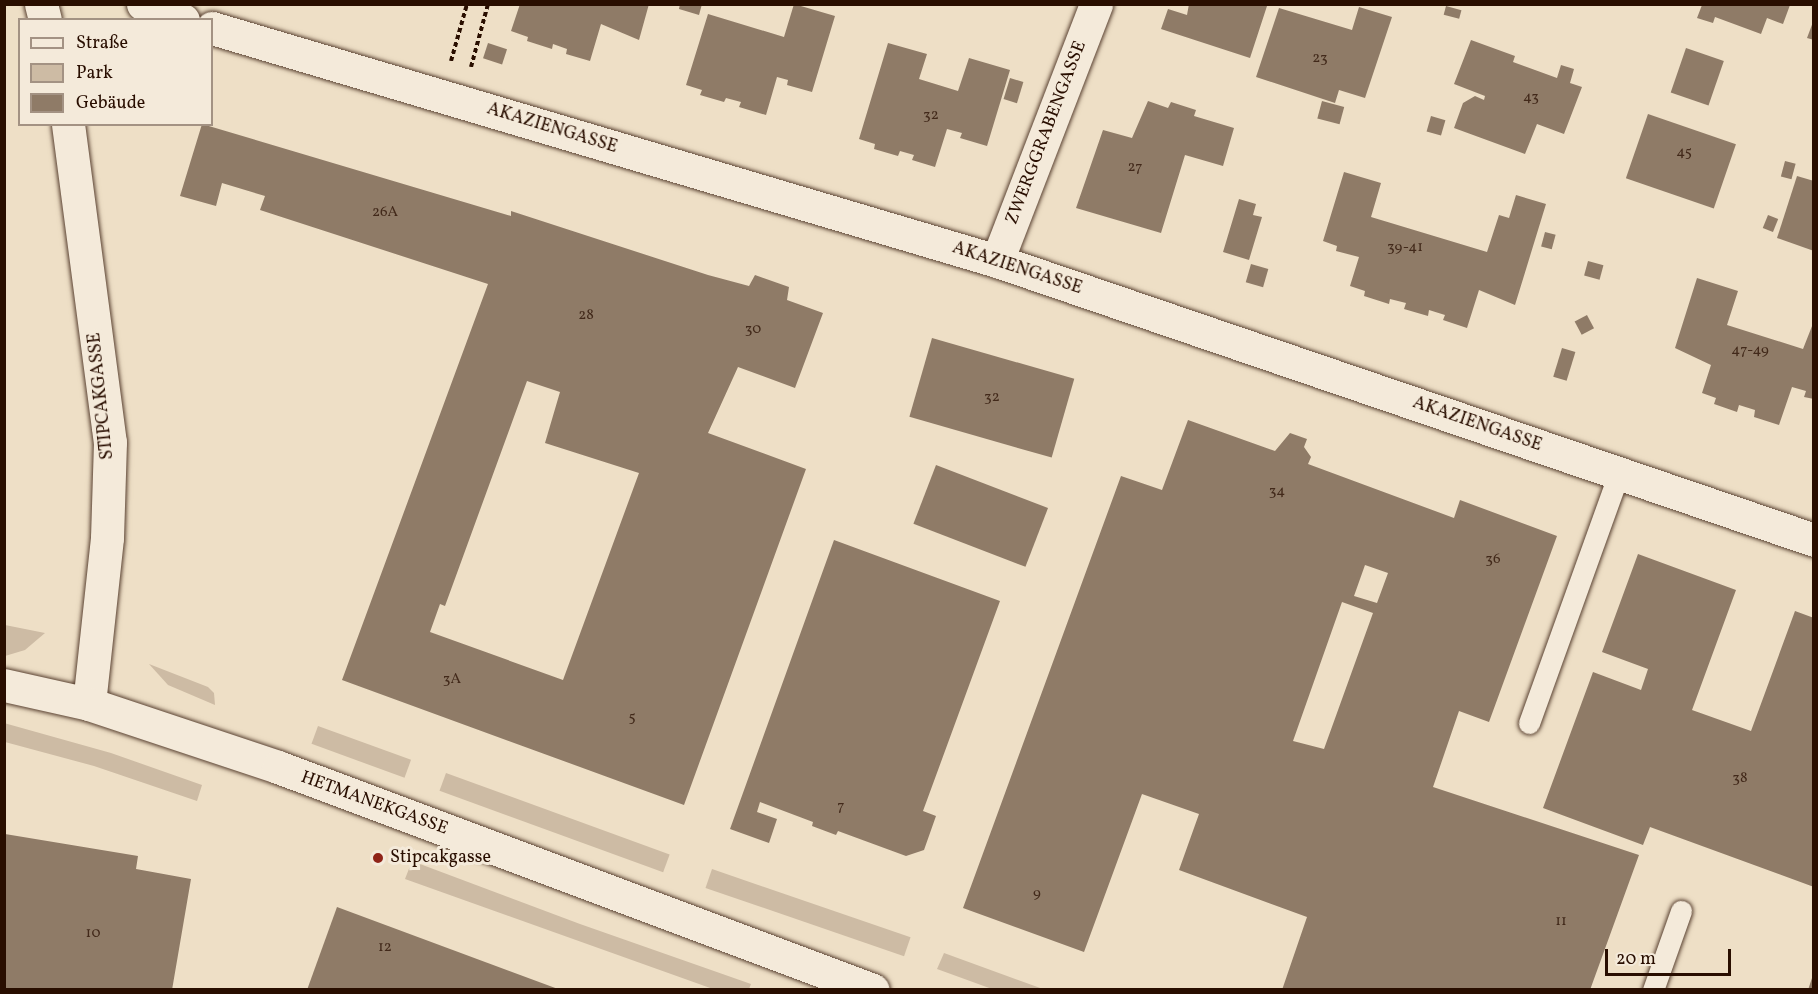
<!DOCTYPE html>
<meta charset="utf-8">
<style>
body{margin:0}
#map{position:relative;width:1818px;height:994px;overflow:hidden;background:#eedfc6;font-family:Vollkorn,serif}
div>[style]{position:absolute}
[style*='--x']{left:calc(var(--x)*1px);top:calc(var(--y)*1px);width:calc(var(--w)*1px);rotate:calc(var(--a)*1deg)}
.green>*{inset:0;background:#cdbba4;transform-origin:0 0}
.building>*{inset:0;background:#8f7b67;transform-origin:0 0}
.path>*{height:4px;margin-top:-2px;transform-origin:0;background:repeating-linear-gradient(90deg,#290e00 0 4.5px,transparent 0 7.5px)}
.roads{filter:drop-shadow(0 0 2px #5a4232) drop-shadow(0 0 2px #5a4232)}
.lane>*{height:21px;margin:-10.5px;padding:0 10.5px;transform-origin:10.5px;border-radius:10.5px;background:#f4eada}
.street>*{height:33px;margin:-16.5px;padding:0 16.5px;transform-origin:16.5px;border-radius:16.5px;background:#f4eada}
.dots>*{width:16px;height:16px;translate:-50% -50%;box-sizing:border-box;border:3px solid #f4eada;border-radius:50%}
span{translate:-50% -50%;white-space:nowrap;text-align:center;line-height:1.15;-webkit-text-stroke:6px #f4eada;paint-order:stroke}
.number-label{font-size:15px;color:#42291a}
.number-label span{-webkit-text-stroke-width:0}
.street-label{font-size:18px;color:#290e00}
.poi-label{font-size:18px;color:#290e00}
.left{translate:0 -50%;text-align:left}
.frame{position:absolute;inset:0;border:6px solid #290e00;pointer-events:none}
.legend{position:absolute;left:18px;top:18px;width:195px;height:108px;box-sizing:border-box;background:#f4eada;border:2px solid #a39283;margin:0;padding:8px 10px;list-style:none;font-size:18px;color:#290e00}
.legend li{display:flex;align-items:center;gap:12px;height:30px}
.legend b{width:30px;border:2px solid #a39283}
.scale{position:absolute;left:1605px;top:949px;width:126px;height:27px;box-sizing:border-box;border:3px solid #290e00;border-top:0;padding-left:8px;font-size:18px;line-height:21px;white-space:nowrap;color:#290e00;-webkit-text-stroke:4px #f4eada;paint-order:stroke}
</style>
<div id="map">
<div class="green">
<div style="clip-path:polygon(5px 625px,45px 633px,25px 650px,5px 656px)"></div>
<div style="clip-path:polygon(149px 664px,208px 687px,214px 693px,215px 705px,168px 685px)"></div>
<div style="clip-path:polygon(4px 723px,111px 753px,202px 785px,197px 801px,94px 766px,5px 742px)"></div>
<div style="left:318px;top:726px;width:99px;height:19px;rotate:20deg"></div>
<div style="left:446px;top:773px;width:238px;height:19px;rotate:20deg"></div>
<div style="clip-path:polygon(412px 861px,580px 924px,751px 984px,749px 989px,713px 989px,405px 879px)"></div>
<div style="left:712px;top:869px;width:210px;height:20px;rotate:19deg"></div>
<div style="clip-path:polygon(944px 953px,1043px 989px,992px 989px,937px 969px)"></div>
</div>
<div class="building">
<div style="clip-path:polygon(520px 4px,649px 4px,639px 40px,601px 24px,590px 61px,566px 54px,567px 49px,553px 44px,552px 49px,527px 41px,528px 37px,511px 31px)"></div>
<div style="clip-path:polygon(680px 4px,702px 4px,699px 15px,679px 9px)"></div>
<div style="clip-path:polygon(794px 4px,835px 16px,812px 92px,787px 85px,788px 80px,777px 77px,766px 115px,739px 107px,741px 102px,726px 98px,724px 102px,700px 95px,702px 90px,686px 85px,708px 14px,784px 37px)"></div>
<div style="clip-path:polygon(1189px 4px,1267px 6px,1250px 58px,1161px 29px,1168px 9px,1187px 15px)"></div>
<div style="clip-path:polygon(1702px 5px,1790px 5px,1783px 24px,1767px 18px,1761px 34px,1715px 17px,1713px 23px,1697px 18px)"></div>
<div style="left:1446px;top:6px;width:16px;height:9px;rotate:15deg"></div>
<div style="clip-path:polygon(1359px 7px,1392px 17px,1365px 98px,1339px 90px,1335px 103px,1256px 77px,1279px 8px,1352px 30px)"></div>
<div style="clip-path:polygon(1813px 22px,1814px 22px,1814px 40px,1807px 38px)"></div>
<div style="clip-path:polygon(1471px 40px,1515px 56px,1513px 62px,1557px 78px,1561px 65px,1574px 69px,1570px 83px,1582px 87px,1564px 134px,1537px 124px,1525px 154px,1454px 128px,1463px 103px,1475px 96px,1484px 100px,1485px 96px,1454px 84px)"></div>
<div style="left:488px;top:43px;width:20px;height:16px;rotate:18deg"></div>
<div style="clip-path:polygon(888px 43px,927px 54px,919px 79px,958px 91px,969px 58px,1010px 70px,987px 146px,960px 138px,962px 133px,947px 129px,935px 167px,912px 160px,914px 155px,900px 151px,898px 156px,874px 149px,875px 144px,859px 139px)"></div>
<div style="left:1686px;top:48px;width:40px;height:47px;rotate:19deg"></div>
<div style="left:1010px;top:78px;width:14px;height:22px;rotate:17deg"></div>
<div style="clip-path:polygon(1148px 101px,1168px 108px,1171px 102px,1196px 110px,1194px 116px,1234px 128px,1223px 166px,1185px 155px,1161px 233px,1076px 208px,1103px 130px,1132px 138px)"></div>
<div style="left:1322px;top:101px;width:23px;height:18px;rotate:15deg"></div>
<div style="left:1648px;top:114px;width:93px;height:68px;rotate:19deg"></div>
<div style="left:1431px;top:116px;width:15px;height:16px;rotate:16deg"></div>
<div style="clip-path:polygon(evenodd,202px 124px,511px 216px,511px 211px,708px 275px,749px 286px,755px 275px,789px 287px,787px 300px,823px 313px,795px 388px,738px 367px,708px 433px,806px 469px,684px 805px,342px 680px,488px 284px,260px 210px,265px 196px,222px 183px,216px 206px,180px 196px,202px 124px,527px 381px,560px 392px,545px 443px,639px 473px,563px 680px,430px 632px,440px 604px,445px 606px,527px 381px)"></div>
<div style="left:1785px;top:161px;width:11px;height:16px;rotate:15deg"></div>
<div style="clip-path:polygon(1344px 172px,1381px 183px,1371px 217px,1487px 252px,1499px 215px,1509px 218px,1516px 195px,1546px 204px,1515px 305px,1479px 290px,1467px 328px,1443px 320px,1445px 315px,1429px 310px,1428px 316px,1404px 309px,1406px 303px,1390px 299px,1389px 304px,1364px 296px,1365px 291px,1350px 286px,1359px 257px,1336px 251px,1337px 246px,1323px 241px)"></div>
<div style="clip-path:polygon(1797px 176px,1814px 181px,1814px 251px,1777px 238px)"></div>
<div style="clip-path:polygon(1239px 199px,1256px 204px,1253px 215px,1262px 217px,1249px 260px,1223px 252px)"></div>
<div style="left:1768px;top:215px;width:11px;height:14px;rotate:22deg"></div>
<div style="left:1545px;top:232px;width:11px;height:15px;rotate:15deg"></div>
<div style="left:1588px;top:261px;width:16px;height:15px;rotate:15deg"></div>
<div style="left:1251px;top:264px;width:18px;height:19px;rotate:16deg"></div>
<div style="clip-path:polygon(1697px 278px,1738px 291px,1727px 325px,1803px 349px,1814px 321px,1814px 399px,1804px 397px,1806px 391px,1792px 387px,1779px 425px,1754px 417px,1755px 410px,1739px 405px,1737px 412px,1714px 404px,1716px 398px,1702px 393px,1711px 365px,1675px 348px)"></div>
<div style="left:1587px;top:315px;width:15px;height:14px;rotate:62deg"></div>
<div style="left:932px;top:338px;width:148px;height:82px;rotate:16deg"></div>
<div style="left:1562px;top:348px;width:14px;height:30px;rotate:17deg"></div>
<div style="clip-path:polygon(evenodd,1188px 420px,1275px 451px,1290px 433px,1307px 439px,1304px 447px,1311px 457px,1308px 464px,1454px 518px,1460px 500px,1557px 536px,1489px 722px,1459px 711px,1433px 787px,1639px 855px,1590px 990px,1282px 990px,1307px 917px,1179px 870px,1199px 814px,1142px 794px,1084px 952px,963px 908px,1121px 476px,1162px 490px,1188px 420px,1365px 565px,1388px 573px,1377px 603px,1354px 596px,1365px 565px,1188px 420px,1342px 602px,1373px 613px,1324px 749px,1293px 741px,1342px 602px)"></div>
<div style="left:936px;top:465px;width:120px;height:63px;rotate:21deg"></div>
<div style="clip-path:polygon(834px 540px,1000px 601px,923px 811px,936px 816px,924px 850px,906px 856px,838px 831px,836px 835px,812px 826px,813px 822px,760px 802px,757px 812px,777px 819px,769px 843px,730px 829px)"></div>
<div style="clip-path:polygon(1638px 554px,1736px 590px,1692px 710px,1751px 731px,1795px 611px,1814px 618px,1814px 887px,1650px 827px,1643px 845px,1543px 808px,1593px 672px,1641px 690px,1648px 669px,1602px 652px)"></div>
<div style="clip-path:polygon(5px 834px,138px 856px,136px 869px,191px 879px,172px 990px,5px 990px)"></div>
<div style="clip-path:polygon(337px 907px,558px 989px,558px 990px,307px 990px)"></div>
<div style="clip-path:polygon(1813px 975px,1814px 990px,1808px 990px)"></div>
</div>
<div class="path">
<div style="--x:451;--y:61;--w:59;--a:-74.3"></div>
<div style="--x:471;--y:67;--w:65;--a:-74.9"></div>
</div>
<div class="roads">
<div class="lane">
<div style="--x:1529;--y:723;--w:266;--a:-70.2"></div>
<div style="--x:1653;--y:990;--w:84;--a:-70.5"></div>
</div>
<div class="street">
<div style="--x:41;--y:4;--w:16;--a:76"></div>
<div style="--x:143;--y:4;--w:43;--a:21.8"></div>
<div style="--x:212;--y:28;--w:819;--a:16.53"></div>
<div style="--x:997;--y:261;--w:863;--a:18.85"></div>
<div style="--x:68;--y:124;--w:321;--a:82.5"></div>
<div style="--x:110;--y:442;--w:96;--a:91.8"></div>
<div style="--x:107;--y:538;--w:167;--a:96.2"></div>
<div style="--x:997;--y:261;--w:275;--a:-68.9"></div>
<div style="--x:4;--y:685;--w:87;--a:12.6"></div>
<div style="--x:89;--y:704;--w:199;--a:18.4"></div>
<div style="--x:278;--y:767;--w:635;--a:20.55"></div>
</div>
</div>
<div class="dots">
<div style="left:378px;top:858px;background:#8f2418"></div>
</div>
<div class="number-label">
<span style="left:1320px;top:59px">23</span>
<span style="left:1531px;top:98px">43</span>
<span style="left:931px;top:116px">32</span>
<span style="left:1684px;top:153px">45</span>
<span style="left:1135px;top:168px">27</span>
<span style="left:385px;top:213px">26A</span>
<span style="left:1405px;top:248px">39-41</span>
<span style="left:586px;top:316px">28</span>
<span style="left:753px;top:330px">30</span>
<span style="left:1750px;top:351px">47-49</span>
<span style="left:992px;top:398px">32</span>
<span style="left:1277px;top:492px">34</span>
<span style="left:1493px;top:560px">36</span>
<span style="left:452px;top:680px">3A</span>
<span style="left:632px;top:718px">5</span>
<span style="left:1740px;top:779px">38</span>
<span style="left:841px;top:807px">7</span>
<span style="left:1037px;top:894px">9</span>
<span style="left:1561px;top:922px">11</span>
<span style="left:93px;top:934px">10</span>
<span style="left:385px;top:948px">12</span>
</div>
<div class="street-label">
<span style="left:552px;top:129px;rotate:17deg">AKAZIENGASSE</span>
<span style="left:1047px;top:133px;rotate:-69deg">ZWERGGRABENGASSE</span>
<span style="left:1017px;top:269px;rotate:18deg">AKAZIENGASSE</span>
<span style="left:102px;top:396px;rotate:-96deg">STIPCAKGASSE</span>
<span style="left:1477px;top:425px;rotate:19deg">AKAZIENGASSE</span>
<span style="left:374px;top:804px;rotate:20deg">HETMANEKGASSE</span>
</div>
<div class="poi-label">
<span class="left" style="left:390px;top:858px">Stipcakgasse</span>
</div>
<div class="frame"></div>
<ul class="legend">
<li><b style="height:8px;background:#f4eada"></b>Straße</li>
<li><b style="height:16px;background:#cdbba4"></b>Park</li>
<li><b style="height:16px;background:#8f7b67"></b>Gebäude</li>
</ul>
<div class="scale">20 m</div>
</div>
